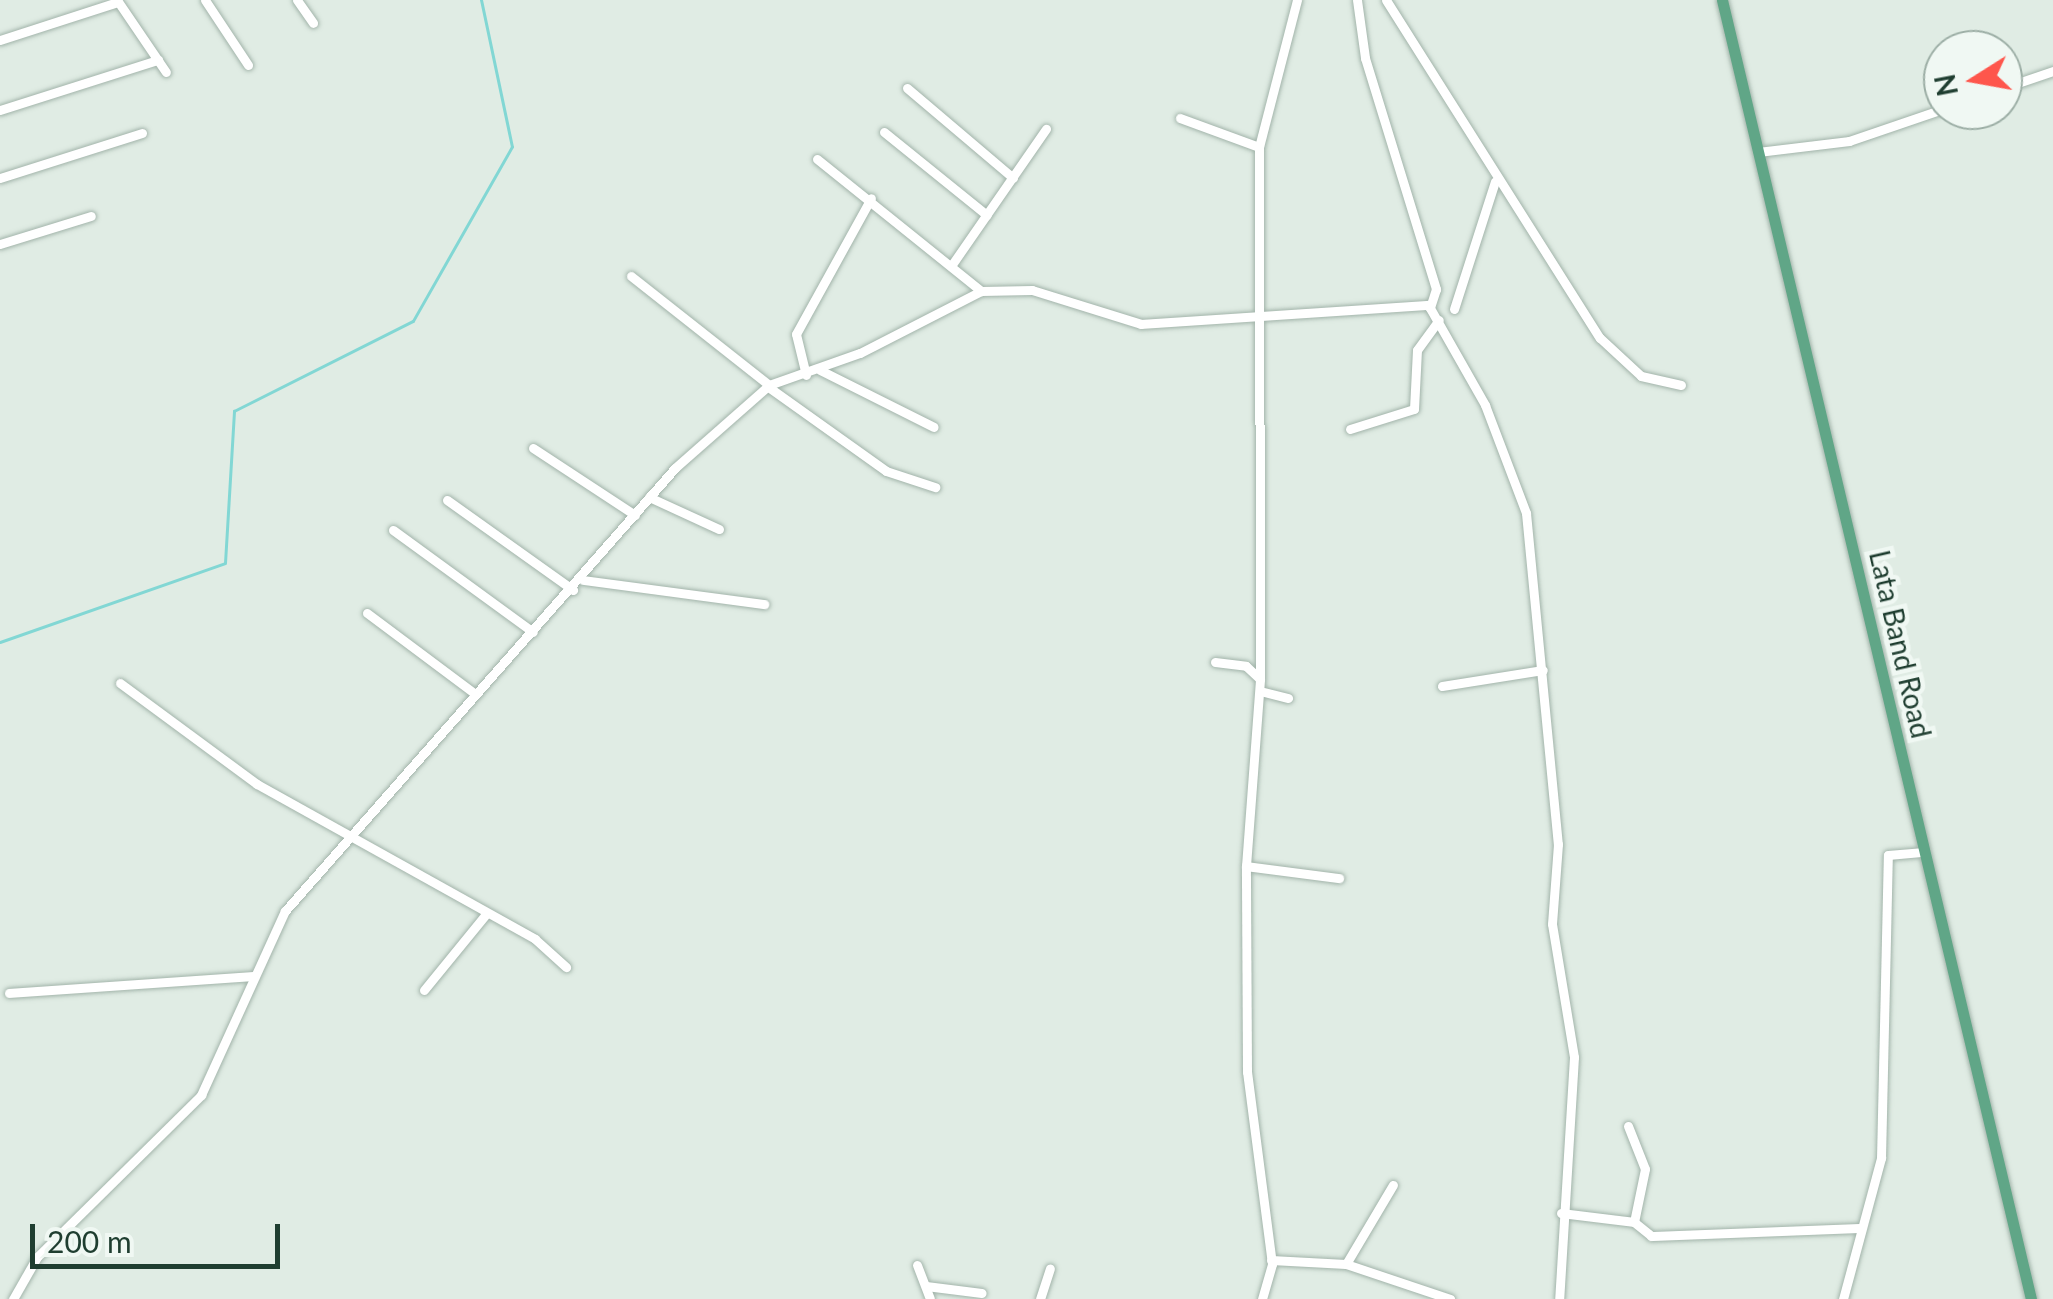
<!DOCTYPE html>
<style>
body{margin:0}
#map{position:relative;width:2053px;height:1299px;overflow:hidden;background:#e0ece4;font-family:Lato,sans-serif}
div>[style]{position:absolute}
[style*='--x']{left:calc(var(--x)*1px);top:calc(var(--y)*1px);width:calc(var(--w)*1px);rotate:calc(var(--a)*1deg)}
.stream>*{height:2.5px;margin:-1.25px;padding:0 1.25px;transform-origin:1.25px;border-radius:1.25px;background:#82d7d4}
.roads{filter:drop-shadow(0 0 2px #a2b4aa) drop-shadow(0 0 2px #a2b4aa)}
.minor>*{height:9px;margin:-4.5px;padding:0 4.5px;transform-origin:4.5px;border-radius:4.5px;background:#fff}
.major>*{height:11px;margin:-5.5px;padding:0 5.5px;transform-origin:5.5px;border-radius:5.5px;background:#60a687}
span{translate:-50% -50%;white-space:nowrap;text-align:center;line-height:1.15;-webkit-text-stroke:9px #f0f8f3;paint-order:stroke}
.street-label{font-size:28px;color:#1f3e30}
.north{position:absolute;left:1923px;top:30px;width:100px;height:100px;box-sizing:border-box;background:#f0f8f3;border:2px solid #9caea5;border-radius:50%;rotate:259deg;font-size:28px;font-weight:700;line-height:40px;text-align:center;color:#1f3e30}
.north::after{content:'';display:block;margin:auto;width:35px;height:45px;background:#fe564c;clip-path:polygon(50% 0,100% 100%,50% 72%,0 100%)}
.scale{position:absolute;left:30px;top:1224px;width:250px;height:45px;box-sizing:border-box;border:5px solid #1f3e30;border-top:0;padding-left:12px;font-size:30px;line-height:35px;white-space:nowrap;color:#1f3e30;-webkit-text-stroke:8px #f0f8f3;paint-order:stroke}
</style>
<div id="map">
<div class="stream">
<div style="--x:0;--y:642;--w:238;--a:-19.3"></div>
<div style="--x:225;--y:563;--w:152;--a:-86.6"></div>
<div style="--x:234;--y:411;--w:200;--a:-26.7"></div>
<div style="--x:413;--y:321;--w:200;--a:-60.4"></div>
<div style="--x:512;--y:147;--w:150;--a:-101.9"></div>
</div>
<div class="roads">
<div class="minor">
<div style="--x:117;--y:0;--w:87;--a:55.8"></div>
<div style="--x:205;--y:0;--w:78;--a:56.5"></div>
<div style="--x:297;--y:0;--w:28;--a:55"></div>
<div style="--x:1357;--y:0;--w:59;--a:82.1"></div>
<div style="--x:1365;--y:58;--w:242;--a:72.9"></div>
<div style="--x:1436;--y:289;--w:20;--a:108"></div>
<div style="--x:1430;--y:308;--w:112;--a:60.4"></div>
<div style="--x:1485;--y:405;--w:116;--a:69.2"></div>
<div style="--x:1526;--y:513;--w:333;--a:84.5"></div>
<div style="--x:1558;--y:844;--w:80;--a:94.3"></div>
<div style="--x:1552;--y:924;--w:135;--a:80.6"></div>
<div style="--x:1574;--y:1057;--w:242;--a:93.5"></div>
<div style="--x:1386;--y:0;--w:400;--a:57.7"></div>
<div style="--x:1600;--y:338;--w:56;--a:42.8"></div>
<div style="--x:1641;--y:376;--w:41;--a:12.7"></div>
<div style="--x:0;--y:40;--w:124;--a:-17.9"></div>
<div style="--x:907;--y:88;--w:139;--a:40.3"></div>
<div style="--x:2003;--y:88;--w:53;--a:-18.8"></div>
<div style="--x:0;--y:110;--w:166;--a:-17.6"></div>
<div style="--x:1180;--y:118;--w:84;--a:20.2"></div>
<div style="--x:884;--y:132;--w:132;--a:38.9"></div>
<div style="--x:1758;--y:152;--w:92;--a:-6.9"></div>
<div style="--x:1849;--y:141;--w:99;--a:-18.8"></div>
<div style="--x:817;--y:159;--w:211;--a:38.8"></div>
<div style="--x:0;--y:178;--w:149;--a:-17.6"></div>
<div style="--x:0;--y:244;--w:95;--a:-17.1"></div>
<div style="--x:951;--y:266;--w:167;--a:-55.3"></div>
<div style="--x:631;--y:276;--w:176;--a:38.3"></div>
<div style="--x:1454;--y:309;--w:134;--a:-72.2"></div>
<div style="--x:820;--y:370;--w:127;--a:26.6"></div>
<div style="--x:806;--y:375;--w:42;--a:-103.7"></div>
<div style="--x:796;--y:334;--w:155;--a:-61.1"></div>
<div style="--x:767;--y:386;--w:146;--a:35.5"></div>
<div style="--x:886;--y:471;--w:52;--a:18.1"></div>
<div style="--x:1350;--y:429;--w:67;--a:-17.4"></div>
<div style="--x:1414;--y:409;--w:59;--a:-87.1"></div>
<div style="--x:1417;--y:350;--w:37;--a:-54"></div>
<div style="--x:533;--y:448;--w:122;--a:33.3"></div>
<div style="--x:649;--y:497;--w:77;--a:24.6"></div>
<div style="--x:447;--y:500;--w:155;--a:35.5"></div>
<div style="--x:393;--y:530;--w:173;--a:36.1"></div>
<div style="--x:583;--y:580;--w:183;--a:7.6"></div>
<div style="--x:367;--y:613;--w:134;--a:36.8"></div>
<div style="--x:1215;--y:662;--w:31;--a:7"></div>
<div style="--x:1246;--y:666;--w:19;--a:43"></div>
<div style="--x:120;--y:683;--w:170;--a:36.4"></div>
<div style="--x:257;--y:784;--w:318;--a:29.1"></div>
<div style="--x:535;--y:939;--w:42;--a:42.1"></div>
<div style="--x:1442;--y:686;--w:102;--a:-9"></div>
<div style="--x:1260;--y:691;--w:29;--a:14"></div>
<div style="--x:1246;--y:866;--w:94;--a:7.4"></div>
<div style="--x:424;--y:990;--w:98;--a:-50.8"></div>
<div style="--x:9;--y:993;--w:244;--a:-4"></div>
<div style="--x:1628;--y:1126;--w:46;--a:68.4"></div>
<div style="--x:1645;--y:1169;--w:54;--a:101.7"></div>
<div style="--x:1561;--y:1213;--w:74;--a:7"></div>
<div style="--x:1634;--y:1222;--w:22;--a:39"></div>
<div style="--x:1651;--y:1236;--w:210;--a:-2.2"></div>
<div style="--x:1271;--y:1260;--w:75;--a:3.1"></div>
<div style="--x:1346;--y:1264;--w:110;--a:18.6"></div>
<div style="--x:1346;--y:1264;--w:92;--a:-59.3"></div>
<div style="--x:917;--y:1265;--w:36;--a:69"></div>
<div style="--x:926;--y:1286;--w:56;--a:7.1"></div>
<div style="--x:13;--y:1299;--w:48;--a:-60.3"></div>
<div style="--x:37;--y:1257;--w:231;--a:-44.6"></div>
<div style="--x:201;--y:1095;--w:202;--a:-65.5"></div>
<div style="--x:285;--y:911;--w:590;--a:-48.64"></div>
<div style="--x:675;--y:468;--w:125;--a:-41.4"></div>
<div style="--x:769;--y:385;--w:96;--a:-19.4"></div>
<div style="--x:860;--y:353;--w:136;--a:-27.1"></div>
<div style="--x:981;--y:291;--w:51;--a:-1.1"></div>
<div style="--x:1032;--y:290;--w:114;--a:17.3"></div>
<div style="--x:1141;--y:324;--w:289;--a:-3.8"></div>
<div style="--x:1040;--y:1299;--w:32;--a:-72"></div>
<div style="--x:1262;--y:1299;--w:36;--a:-74"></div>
<div style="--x:1272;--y:1264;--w:194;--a:-97.4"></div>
<div style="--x:1247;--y:1072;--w:206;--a:-90.3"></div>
<div style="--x:1246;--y:866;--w:188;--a:-85.7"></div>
<div style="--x:1260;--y:679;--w:532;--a:-90.11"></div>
<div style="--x:1259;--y:147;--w:152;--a:-75.5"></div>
<div style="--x:1843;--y:1299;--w:146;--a:-74.9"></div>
<div style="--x:1881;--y:1158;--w:303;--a:-88.7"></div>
<div style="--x:1888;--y:855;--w:36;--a:-5"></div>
</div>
<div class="major">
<div style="--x:1722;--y:0;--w:1335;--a:76.62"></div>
</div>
</div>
<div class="street-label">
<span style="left:1901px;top:644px;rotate:77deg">Lata Band Road</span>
</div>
<div class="north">N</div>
<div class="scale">200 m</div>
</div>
